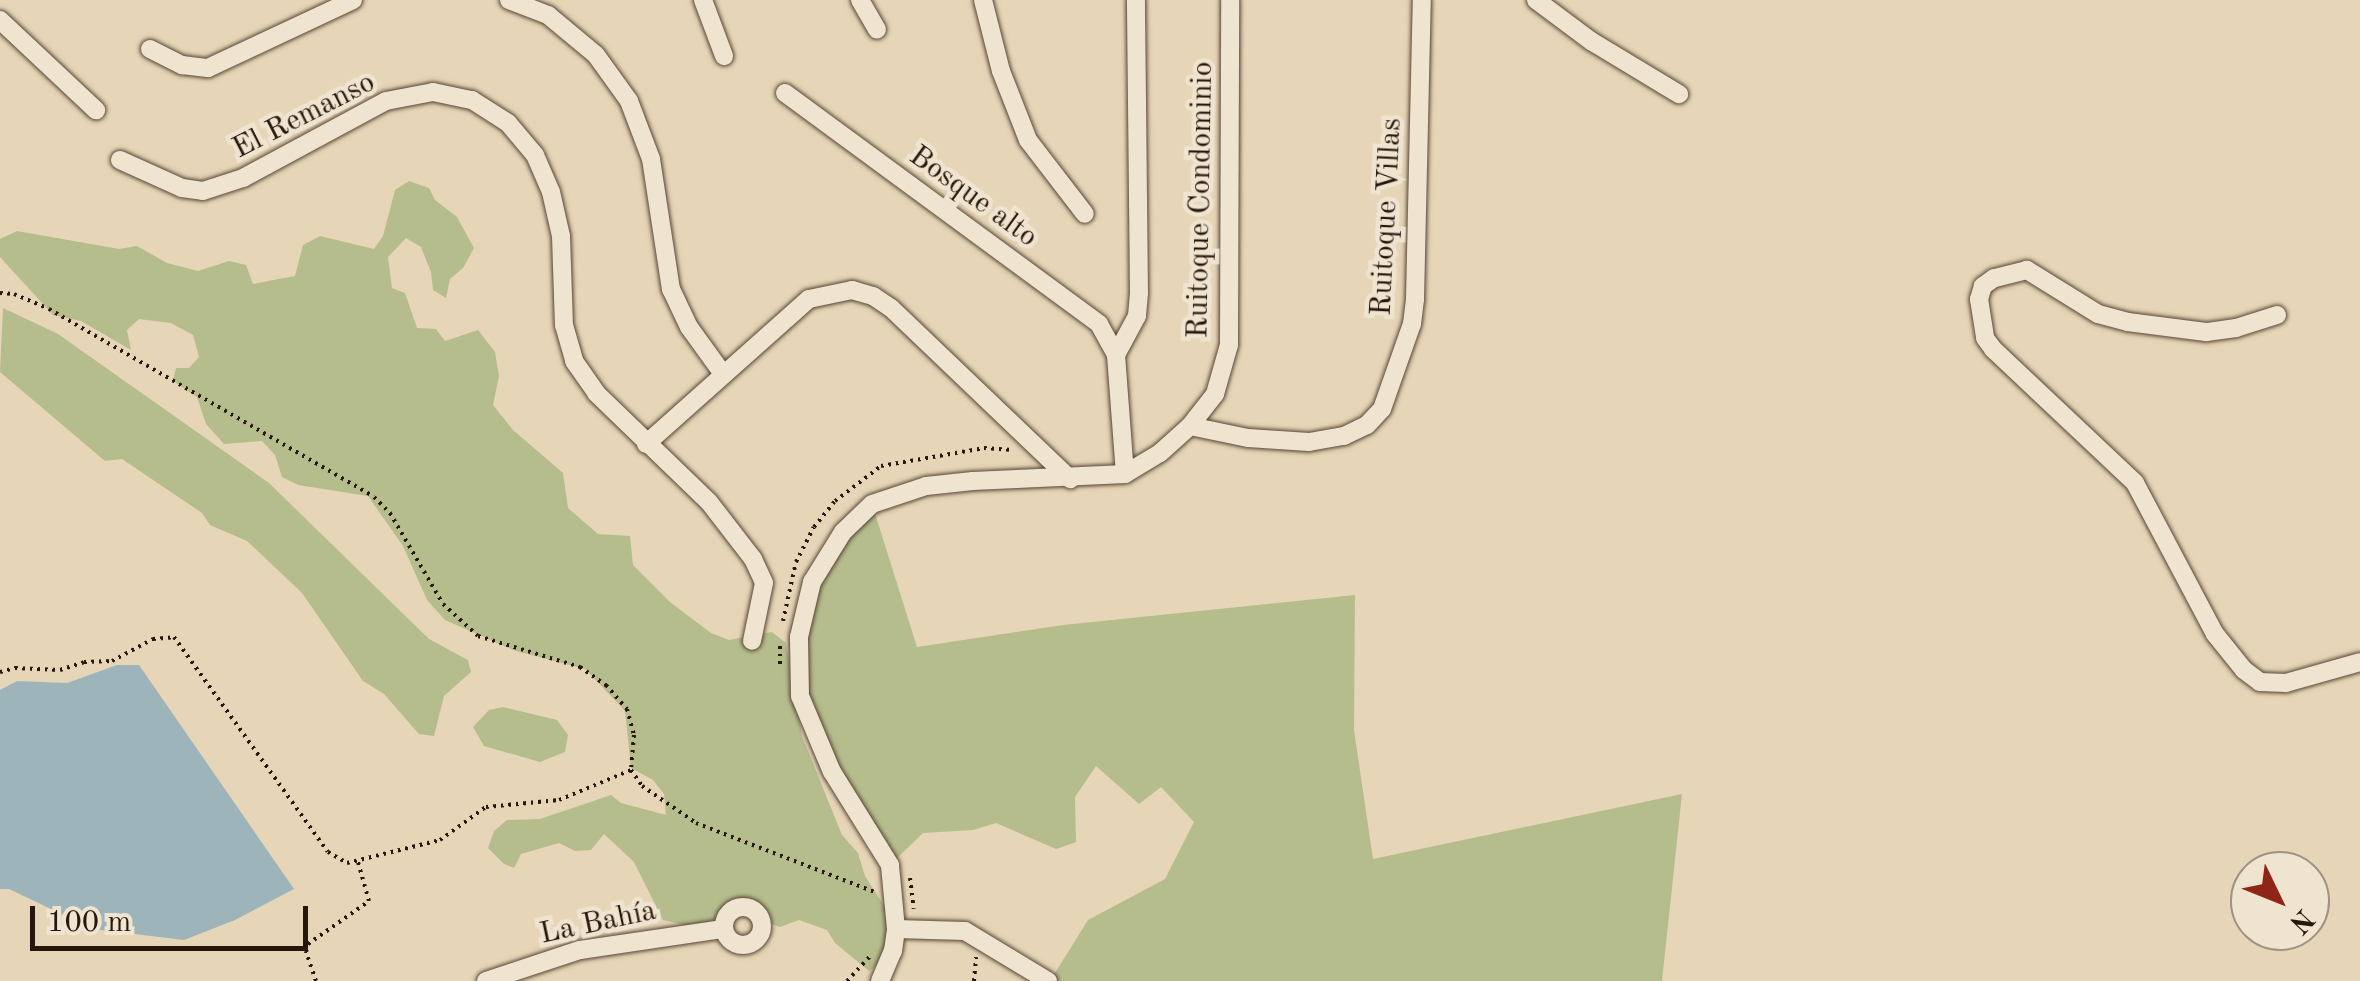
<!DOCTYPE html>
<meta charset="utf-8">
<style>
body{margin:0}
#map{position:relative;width:2360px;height:981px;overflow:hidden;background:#e6d5b6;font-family:"Old Standard TT",serif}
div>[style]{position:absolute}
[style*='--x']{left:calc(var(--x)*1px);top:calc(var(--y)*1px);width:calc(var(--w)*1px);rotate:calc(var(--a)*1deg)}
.green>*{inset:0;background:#b6bd8d}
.water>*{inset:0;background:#9db5ba}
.path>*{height:4px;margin-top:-2px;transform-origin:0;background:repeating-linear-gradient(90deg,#27160c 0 2.5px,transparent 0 7.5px)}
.roads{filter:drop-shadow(0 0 2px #574636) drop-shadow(0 0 2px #574636)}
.street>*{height:18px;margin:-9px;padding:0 9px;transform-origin:9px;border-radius:9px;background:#efe4d0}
.street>.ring{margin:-9px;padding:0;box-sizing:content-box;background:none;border:18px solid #efe4d0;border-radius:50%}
span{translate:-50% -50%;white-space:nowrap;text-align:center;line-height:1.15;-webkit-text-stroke:9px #efe4d0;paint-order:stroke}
.street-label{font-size:30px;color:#27160c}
.north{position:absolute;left:2230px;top:851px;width:100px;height:100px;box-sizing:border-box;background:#efe4d0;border:2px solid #9f9282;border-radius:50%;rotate:133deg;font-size:28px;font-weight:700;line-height:40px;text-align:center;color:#27160c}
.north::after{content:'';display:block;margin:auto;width:35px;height:45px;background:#8f2418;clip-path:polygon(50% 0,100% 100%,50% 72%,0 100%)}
.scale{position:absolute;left:30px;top:906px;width:278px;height:45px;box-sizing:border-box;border:5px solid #27160c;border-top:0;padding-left:12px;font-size:30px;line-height:35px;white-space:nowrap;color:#27160c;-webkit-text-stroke:8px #efe4d0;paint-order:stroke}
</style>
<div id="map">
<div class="green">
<div style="clip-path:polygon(409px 181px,429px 188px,435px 200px,457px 217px,474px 248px,463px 268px,450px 279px,446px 298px,433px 290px,431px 272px,421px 247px,406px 238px,388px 257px,392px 288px,405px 293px,417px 328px,436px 329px,445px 341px,478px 330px,495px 352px,499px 376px,493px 405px,513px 430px,563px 473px,568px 508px,598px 534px,630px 536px,633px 565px,670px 602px,711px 633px,729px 640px,772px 632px,786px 643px,802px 736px,842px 835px,858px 853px,865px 876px,890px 915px,889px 938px,881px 963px,869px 971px,835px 943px,827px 930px,799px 920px,780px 927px,736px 912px,693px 927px,663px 920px,634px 862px,604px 834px,591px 850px,575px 851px,559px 843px,521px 854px,514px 868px,504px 864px,488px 848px,494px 831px,507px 820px,540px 819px,611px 795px,621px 803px,666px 815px,664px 794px,653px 780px,631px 768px,625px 711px,585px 669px,516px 651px,445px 620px,427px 600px,403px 546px,368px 496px,298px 485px,282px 477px,275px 455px,262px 441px,224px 444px,206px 424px,197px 397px,173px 381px,176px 368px,189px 368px,199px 357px,193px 335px,171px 323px,139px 319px,127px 330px,131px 350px,81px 321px,53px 315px,0 257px,0 239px,17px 231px,119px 249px,137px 246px,167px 263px,198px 271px,229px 261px,246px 265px,253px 284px,295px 276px,303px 245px,320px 236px,374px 249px,383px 236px,395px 190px)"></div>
<div style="clip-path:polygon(3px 308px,58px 334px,269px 483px,429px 639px,468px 660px,471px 672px,444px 696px,434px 736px,419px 734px,384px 694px,363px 681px,302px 593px,247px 541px,210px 525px,202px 513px,122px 459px,105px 461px,0 372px)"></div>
<div style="clip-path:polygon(872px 504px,917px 647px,1063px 625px,1355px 595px,1354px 730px,1373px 859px,1682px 794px,1662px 981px,1050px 981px,1088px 920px,1165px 879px,1194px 822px,1161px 787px,1139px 804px,1096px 766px,1075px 797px,1076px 842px,1056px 849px,996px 823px,973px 830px,923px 833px,890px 865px,813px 730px,799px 637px,812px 582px)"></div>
<div style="clip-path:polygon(503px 707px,557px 720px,568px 735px,565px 752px,540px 762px,484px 746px,473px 727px,489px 710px)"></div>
</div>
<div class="water">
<div style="clip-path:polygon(117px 665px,139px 665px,294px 889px,235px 920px,184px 940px,93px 929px,9px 889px,0 889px,0 690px,17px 681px,67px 683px)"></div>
</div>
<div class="path">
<div style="--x:0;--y:293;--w:14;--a:4"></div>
<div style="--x:14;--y:294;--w:38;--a:23"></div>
<div style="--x:49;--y:309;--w:375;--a:30"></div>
<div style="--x:374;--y:497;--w:23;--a:45"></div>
<div style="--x:390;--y:513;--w:105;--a:59.8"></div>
<div style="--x:443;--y:604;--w:47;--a:42.4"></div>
<div style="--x:478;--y:636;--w:107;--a:16.9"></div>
<div style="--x:580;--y:667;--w:32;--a:35"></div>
<div style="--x:606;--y:685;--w:32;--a:49"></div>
<div style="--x:627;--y:709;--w:27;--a:75"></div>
<div style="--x:634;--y:735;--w:35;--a:95"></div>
<div style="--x:631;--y:770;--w:19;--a:55"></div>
<div style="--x:642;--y:786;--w:65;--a:34.4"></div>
<div style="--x:696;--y:823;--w:192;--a:21.1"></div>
<div style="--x:783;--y:621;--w:60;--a:-77.6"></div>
<div style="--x:796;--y:562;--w:39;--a:-63"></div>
<div style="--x:814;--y:527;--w:33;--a:-51"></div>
<div style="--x:835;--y:501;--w:58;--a:-37.3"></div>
<div style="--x:881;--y:466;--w:105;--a:-9.9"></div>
<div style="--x:984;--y:448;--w:29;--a:4"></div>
<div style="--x:780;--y:646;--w:20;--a:90"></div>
<div style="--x:0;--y:672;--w:16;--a:-15"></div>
<div style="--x:15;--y:668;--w:45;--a:2.5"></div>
<div style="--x:60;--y:670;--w:25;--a:-18"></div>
<div style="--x:84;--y:662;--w:28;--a:-2"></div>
<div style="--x:112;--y:661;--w:47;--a:-28.2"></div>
<div style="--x:153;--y:639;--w:21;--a:-5"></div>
<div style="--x:174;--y:637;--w:264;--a:54.4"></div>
<div style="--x:328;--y:852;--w:22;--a:30"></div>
<div style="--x:347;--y:863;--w:96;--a:-13.9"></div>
<div style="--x:440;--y:840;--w:57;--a:-35.7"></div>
<div style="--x:486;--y:807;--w:73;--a:-5.5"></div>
<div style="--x:559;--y:800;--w:78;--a:-22.6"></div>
<div style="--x:910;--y:878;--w:31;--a:83"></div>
<div style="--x:316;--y:981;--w:31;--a:-109"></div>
<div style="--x:306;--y:952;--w:8;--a:-76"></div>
<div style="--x:308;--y:944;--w:75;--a:-35.2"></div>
<div style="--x:369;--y:901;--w:41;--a:-105.8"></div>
<div style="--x:847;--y:981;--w:35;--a:-47"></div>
<div style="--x:974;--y:981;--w:24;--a:-85"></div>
</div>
<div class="roads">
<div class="street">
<div style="--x:509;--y:0;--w:42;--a:21"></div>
<div style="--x:548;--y:15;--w:62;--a:39.8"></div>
<div style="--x:596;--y:55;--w:57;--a:54.3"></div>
<div style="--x:629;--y:101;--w:62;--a:69.2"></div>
<div style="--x:651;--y:159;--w:132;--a:81.3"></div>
<div style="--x:671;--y:289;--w:42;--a:64.7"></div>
<div style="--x:689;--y:327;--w:58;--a:54.1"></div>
<div style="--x:703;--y:0;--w:60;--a:69.4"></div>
<div style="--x:860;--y:0;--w:34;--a:60"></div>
<div style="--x:983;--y:0;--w:73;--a:75.8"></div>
<div style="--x:1001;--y:71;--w:74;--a:68.6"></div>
<div style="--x:1028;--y:140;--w:93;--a:52.4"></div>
<div style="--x:1536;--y:0;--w:69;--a:36.7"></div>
<div style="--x:1591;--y:41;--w:103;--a:31.1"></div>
<div style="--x:0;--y:20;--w:132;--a:43.2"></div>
<div style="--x:150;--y:49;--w:36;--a:27"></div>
<div style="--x:182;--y:65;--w:26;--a:7"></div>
<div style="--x:208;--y:68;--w:160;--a:-25.1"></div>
<div style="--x:785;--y:93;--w:390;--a:36.3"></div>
<div style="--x:1099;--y:324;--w:35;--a:61"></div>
<div style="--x:1116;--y:355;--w:119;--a:85.7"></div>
<div style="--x:120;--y:160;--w:68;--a:24.3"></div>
<div style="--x:182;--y:188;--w:21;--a:8"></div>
<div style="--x:203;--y:191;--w:42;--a:-18"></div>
<div style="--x:243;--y:178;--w:162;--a:-28.3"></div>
<div style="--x:386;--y:101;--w:48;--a:-10.8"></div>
<div style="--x:433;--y:92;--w:40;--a:12"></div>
<div style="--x:472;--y:100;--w:43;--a:32.6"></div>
<div style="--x:508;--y:123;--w:42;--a:49.8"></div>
<div style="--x:535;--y:155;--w:40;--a:66.6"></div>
<div style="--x:551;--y:192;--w:45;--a:77.2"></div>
<div style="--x:561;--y:236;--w:89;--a:88.1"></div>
<div style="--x:564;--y:325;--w:37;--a:74"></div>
<div style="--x:574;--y:361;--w:39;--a:55"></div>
<div style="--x:596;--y:393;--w:157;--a:44"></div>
<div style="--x:709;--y:502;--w:72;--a:52.3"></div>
<div style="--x:753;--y:559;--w:26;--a:65"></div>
<div style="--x:764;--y:583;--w:59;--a:101.7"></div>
<div style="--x:2277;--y:315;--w:43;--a:162.4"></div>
<div style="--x:2236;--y:328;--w:30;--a:172"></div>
<div style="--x:2206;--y:332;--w:79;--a:-172.7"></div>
<div style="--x:2128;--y:322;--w:31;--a:-165"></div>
<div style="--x:2098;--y:314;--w:84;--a:-148.2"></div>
<div style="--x:2027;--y:270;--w:34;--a:166"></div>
<div style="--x:1994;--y:278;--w:14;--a:144"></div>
<div style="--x:1983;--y:286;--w:14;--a:107"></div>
<div style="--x:1979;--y:299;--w:39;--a:81"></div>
<div style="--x:1985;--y:338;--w:14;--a:54"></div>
<div style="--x:1993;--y:349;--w:195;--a:43.3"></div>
<div style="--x:2135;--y:483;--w:171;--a:62.1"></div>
<div style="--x:2215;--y:634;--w:46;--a:51.1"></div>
<div style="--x:2244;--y:670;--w:20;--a:37"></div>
<div style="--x:2260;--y:682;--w:26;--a:2"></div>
<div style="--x:2286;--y:683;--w:77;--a:-15.8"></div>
<div style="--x:1116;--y:355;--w:44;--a:-61.7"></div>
<div style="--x:1137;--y:316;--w:23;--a:-85"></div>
<div style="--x:1139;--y:293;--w:293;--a:-90.6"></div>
<div style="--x:1190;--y:426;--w:59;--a:11.7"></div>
<div style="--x:1248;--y:438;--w:61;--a:3.8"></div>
<div style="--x:1309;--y:442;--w:36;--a:-10"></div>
<div style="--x:1344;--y:436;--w:25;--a:-26"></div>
<div style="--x:1367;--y:425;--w:22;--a:-47"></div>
<div style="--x:1382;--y:409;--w:90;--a:-70.6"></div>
<div style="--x:1412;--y:324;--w:25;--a:-83"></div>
<div style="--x:1415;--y:299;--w:299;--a:-88.7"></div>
<div style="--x:646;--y:444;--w:218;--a:-41.7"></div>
<div style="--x:809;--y:299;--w:44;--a:-11.8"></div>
<div style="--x:852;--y:290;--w:22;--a:16"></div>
<div style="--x:873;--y:296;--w:22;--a:34"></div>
<div style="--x:891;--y:308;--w:248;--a:43.7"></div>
<div class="ring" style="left:724px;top:907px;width:20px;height:20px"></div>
<div style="--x:896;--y:929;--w:69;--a:1.7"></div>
<div style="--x:965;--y:931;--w:97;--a:31.1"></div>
<div style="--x:486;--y:981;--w:99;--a:-18.3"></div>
<div style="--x:580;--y:950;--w:145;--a:-8.4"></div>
<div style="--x:880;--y:981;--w:33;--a:-67"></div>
<div style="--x:893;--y:951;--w:22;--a:-82"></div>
<div style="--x:896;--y:929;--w:64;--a:-95.4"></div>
<div style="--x:890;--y:865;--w:110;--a:-121.9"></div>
<div style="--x:832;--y:772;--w:82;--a:-112.8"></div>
<div style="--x:800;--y:696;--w:59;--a:-91"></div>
<div style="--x:799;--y:637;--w:57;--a:-76.7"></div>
<div style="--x:812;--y:582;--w:59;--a:-58.2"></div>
<div style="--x:843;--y:532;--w:40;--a:-44"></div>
<div style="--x:872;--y:504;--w:57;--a:-18.4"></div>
<div style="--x:926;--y:486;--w:47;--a:-6.1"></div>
<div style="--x:973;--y:481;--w:152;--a:-2.6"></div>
<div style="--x:1125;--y:474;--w:41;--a:-31"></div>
<div style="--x:1160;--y:453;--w:40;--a:-42"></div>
<div style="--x:1190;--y:426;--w:41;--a:-52"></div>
<div style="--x:1215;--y:394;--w:51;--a:-74.1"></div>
<div style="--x:1229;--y:345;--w:345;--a:-89.8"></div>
</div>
</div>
<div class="street-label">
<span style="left:304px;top:116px;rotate:-27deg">El Remanso</span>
<span style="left:973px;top:197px;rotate:36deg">Bosque alto</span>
<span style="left:1201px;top:200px;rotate:-89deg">Ruitoque Condominio</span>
<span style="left:1387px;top:217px;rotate:-87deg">Ruitoque Villas</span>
<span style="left:598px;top:923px;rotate:-12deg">La Bahía</span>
</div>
<div class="north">N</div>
<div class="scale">100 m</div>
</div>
